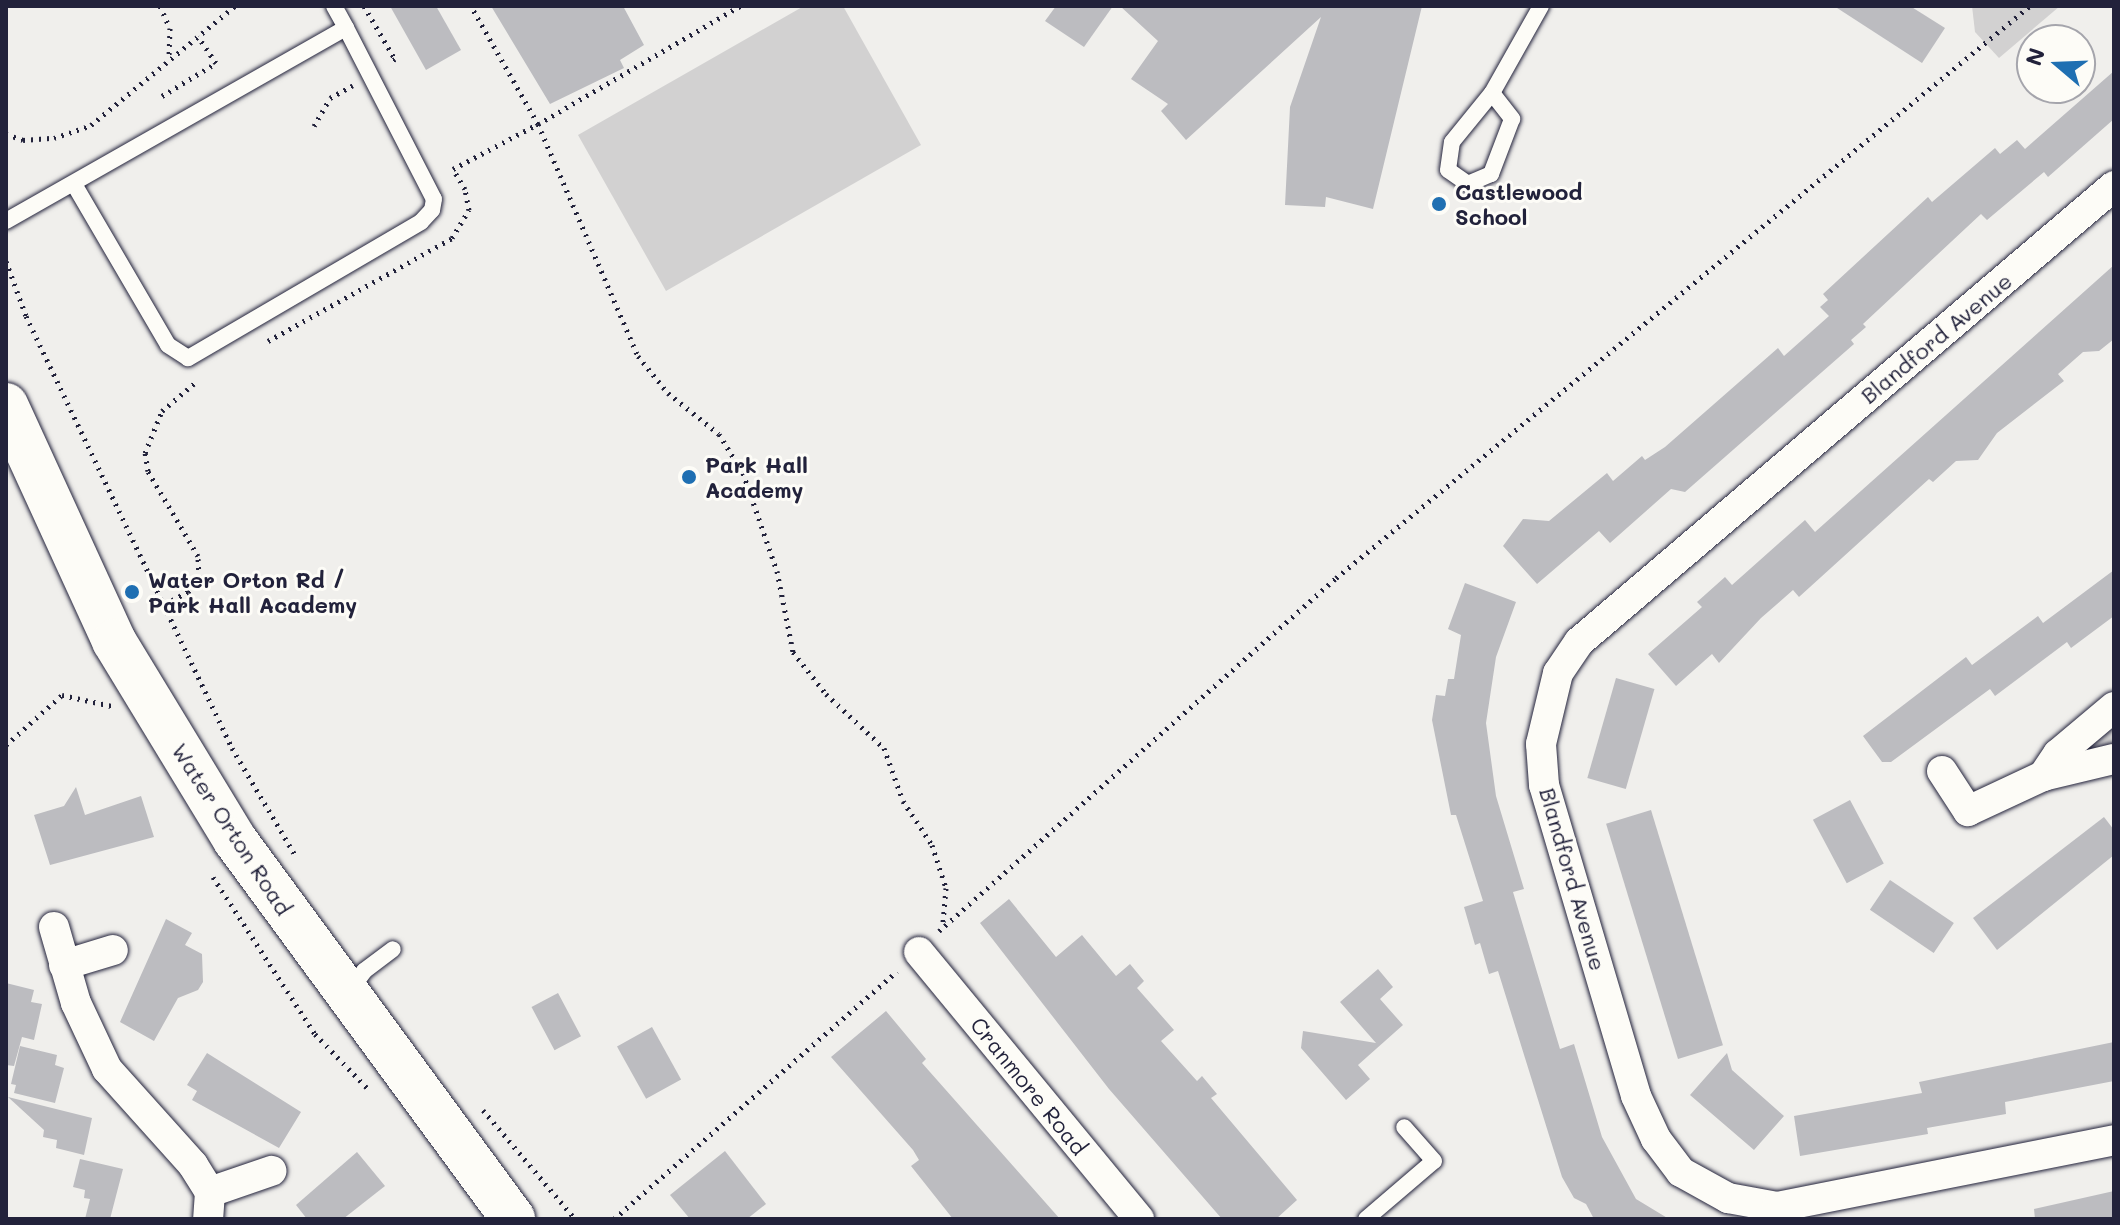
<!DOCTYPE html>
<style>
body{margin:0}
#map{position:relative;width:2120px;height:1225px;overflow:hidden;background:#f0efec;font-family:Mali,sans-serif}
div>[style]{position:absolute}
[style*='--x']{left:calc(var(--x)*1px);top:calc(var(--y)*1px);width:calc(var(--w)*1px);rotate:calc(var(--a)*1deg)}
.green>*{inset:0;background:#d2d1d1}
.building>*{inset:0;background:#bcbcc0;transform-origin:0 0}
.path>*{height:5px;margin-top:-2.5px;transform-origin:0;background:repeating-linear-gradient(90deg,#22223b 0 2px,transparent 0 8px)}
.roads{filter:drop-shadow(0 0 2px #22223b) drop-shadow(0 0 2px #22223b)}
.service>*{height:16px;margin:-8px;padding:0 8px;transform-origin:8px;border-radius:8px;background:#fdfcf7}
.minor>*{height:30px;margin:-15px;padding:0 15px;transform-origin:15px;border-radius:15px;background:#fdfcf7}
.secondary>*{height:44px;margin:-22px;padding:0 22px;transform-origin:22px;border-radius:22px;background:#fdfcf7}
.dots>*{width:22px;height:22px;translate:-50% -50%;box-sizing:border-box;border:4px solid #fdfcf7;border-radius:50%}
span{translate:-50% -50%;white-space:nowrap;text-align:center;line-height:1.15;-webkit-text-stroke:6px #fdfcf7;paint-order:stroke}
.poi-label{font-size:22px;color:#22223b;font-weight:700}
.left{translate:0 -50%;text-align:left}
.street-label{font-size:22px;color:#22223b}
.frame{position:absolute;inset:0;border:8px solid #22223b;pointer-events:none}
.north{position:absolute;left:2016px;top:24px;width:80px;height:80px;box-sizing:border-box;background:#fdfcf7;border:2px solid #a5a5ac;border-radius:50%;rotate:289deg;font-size:22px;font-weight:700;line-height:32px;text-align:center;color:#22223b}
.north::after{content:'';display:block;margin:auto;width:28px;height:36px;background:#1f6fb2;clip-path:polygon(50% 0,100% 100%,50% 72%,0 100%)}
</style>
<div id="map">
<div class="green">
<div style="clip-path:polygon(804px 6px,843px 6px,921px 145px,666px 291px,578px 135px)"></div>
<div style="clip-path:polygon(1972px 6px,2060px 6px,1999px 58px,1975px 32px)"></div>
<div style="clip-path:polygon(2114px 718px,2114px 751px,2082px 759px,2084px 741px)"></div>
</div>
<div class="building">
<div style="clip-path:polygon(390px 6px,436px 6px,461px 50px,426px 70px)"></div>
<div style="clip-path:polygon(491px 6px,623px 6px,644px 45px,620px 60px,624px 68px,550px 104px)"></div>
<div style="clip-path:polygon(1056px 6px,1113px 6px,1084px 47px,1045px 21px)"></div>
<div style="clip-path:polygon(1120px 6px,1422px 6px,1373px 209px,1326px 197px,1325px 207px,1285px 205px,1290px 107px,1321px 17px,1186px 140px,1161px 111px,1168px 104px,1131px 79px,1158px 41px)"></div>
<div style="clip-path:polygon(1834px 6px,1910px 6px,1945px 28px,1922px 63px)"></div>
<div style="clip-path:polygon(2114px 71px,2114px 119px,2048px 177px,2044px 172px,1987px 220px,1981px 214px,1863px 324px,1866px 327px,1851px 340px,1854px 344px,1685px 492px,1671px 489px,1610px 543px,1599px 531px,1537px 584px,1503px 546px,1523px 519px,1549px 521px,1607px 473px,1613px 481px,1642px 456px,1645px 460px,1665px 447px,1778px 348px,1784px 356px,1829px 316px,1820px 307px,1828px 300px,1823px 294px,1928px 197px,1932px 202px,1995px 148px,2000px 154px,2017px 140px,2025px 149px)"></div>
<div style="clip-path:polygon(2114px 265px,2114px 339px,2099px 351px,2083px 352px,2058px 374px,2064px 381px,1997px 433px,1978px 460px,1956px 461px,1933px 482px,1929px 479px,1799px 597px,1793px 590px,1761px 618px,1719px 663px,1712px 654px,1676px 686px,1648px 654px,1702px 607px,1697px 602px,1725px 577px,1732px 585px,1805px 520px,1815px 532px)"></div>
<div style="clip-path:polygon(2114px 570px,2114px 616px,2071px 648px,2067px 642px,1995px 696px,1990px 689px,1891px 762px,1882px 762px,1863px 736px,1966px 657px,1972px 665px,2038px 616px,2043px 623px)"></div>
<div style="clip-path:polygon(1465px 583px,1516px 602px,1496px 657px,1486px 723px,1496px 796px,1524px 889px,1513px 892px,1560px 1049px,1574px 1044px,1602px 1137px,1636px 1199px,1669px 1219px,1594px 1219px,1586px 1204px,1574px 1198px,1562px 1177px,1498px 971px,1489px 974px,1480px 943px,1475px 945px,1464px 907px,1483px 901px,1456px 815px,1451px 815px,1432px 720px,1436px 695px,1445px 696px,1448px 679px,1454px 679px,1461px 635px,1448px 629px)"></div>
<div style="left:1616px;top:678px;width:40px;height:104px;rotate:16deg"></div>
<div style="clip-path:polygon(76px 787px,85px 815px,141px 796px,154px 837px,50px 865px,34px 815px,64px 806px)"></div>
<div style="left:1850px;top:800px;width:72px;height:42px;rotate:62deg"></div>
<div style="left:1651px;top:810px;width:246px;height:47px;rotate:73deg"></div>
<div style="clip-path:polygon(2104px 817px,2114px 830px,2114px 855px,1997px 950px,1973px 918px)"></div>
<div style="left:1890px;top:880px;width:77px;height:36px;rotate:34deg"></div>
<div style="clip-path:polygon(1009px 899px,1056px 957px,1082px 935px,1116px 976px,1130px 964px,1144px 981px,1137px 988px,1174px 1030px,1161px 1041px,1197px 1081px,1202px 1076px,1217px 1094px,1211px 1098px,1297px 1200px,1276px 1219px,1222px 1219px,1109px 1089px,980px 923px)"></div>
<div style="clip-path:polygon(166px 919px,192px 933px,185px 945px,202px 954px,203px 982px,198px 990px,178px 998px,154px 1041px,120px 1022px)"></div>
<div style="clip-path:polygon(1378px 969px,1393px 987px,1380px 999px,1403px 1025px,1358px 1065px,1370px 1079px,1346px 1100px,1301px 1048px,1303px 1031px,1376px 1043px,1340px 1002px)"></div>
<div style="clip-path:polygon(6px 983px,34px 990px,31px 1002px,42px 1004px,34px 1040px,22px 1037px,14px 1066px,6px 1065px)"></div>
<div style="left:558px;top:993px;width:49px;height:30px;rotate:62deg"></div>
<div style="clip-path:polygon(886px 1011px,926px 1059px,922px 1063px,1060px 1219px,953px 1219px,911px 1166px,919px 1160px,913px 1150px,831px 1057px)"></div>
<div style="left:652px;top:1027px;width:60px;height:40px;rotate:61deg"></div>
<div style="clip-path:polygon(2114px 1042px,2114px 1081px,2005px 1102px,2006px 1114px,1927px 1128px,1928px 1134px,1800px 1156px,1794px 1116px,1922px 1093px,1919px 1082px)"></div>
<div style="clip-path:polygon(20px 1046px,57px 1055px,55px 1065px,64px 1068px,55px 1103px,14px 1093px,16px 1085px,11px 1084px)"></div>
<div style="clip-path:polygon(207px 1053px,301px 1112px,279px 1148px,192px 1100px,197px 1091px,187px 1085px)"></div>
<div style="clip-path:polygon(1727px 1053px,1732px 1070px,1784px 1116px,1754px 1150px,1690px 1095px)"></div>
<div style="clip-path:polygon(8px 1097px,92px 1118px,84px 1155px,56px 1148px,57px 1140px,43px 1137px,44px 1130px)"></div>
<div style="clip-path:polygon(725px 1151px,766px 1204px,747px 1219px,690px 1219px,670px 1195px)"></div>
<div style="clip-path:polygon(357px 1152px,385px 1186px,343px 1219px,307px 1219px,296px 1205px)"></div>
<div style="clip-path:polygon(80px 1159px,123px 1169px,110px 1219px,85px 1219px,90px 1199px,84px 1198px,85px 1190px,73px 1187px)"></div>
<div style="clip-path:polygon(2114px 1191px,2114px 1219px,2035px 1219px,2034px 1209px)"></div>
</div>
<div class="path">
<div style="--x:160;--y:6;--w:24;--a:66"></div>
<div style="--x:170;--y:28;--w:31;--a:92"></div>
<div style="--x:364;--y:6;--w:61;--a:59.7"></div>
<div style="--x:395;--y:59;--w:7;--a:146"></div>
<div style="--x:740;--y:6;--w:234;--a:149.7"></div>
<div style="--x:538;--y:124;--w:253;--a:66.7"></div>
<div style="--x:638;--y:356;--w:48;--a:51"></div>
<div style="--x:668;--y:393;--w:65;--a:38.8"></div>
<div style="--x:719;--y:434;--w:46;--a:58.4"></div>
<div style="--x:743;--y:473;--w:104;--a:70.9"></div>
<div style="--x:777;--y:571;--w:83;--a:78.8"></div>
<div style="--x:793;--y:652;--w:53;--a:51.8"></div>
<div style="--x:826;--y:694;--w:79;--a:43"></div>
<div style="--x:884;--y:748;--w:56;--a:70.3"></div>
<div style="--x:903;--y:801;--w:53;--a:56.6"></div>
<div style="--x:932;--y:845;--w:45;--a:72"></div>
<div style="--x:946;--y:888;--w:38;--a:95"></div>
<div style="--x:162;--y:96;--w:63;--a:-31.4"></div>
<div style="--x:216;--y:63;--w:32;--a:-124"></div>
<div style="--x:314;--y:126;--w:32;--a:-60"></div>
<div style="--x:330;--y:98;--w:26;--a:-29"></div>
<div style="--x:6;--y:134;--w:18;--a:19"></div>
<div style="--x:23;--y:140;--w:31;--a:-4"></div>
<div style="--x:54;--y:138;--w:39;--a:-19"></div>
<div style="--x:91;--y:125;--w:187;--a:-39.6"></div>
<div style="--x:6;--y:261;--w:59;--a:70"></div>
<div style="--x:26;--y:316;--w:479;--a:64.5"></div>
<div style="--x:232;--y:748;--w:124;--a:59.5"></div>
<div style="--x:268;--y:341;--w:211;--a:-29.2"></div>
<div style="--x:452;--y:238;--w:33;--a:-59"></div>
<div style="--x:469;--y:210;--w:21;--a:-101"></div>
<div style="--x:465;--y:189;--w:23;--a:-121"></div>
<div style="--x:453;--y:169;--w:96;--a:-27.9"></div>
<div style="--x:538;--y:124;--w:136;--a:-119.6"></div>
<div style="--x:165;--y:604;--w:26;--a:-28"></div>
<div style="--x:188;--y:592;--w:19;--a:-54"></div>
<div style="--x:199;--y:577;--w:21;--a:-93"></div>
<div style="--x:198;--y:556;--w:99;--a:-120.5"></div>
<div style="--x:148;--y:471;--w:18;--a:-99"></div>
<div style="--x:145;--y:453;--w:45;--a:-68"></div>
<div style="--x:162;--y:411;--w:46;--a:-40.6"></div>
<div style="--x:6;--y:745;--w:75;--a:-41.8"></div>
<div style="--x:62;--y:695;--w:51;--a:12.4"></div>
<div style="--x:213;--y:877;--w:187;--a:57"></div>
<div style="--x:315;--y:1034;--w:79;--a:46"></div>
<div style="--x:939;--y:931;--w:531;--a:-41.64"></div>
<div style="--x:1336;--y:578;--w:899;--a:-39.5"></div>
<div style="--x:483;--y:1110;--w:143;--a:49.8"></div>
<div style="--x:614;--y:1219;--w:376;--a:-41.2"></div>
</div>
<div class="roads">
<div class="service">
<div style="--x:334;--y:6;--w:25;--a:61"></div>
<div style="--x:1492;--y:93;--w:33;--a:52"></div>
<div style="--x:1512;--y:119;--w:59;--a:110.9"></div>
<div style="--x:1491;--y:174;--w:25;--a:157"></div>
<div style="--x:1468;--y:184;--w:24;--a:-145"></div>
<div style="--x:1448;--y:170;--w:28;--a:-82"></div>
<div style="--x:1452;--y:142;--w:63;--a:-50.8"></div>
<div style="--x:1492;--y:93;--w:100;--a:-60.6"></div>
<div style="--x:6;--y:221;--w:391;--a:-29.6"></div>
<div style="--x:346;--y:28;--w:192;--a:62.8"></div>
<div style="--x:434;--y:199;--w:11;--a:100"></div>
<div style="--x:432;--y:210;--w:16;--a:133"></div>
<div style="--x:421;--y:222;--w:270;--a:149.7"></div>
<div style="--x:188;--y:358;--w:24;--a:-147"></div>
<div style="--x:168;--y:345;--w:184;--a:-120.3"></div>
<div style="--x:349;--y:992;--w:26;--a:-54"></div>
<div style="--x:364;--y:971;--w:36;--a:-37"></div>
<div style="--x:1366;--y:1219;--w:89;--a:-40.5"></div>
<div style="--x:1434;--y:1161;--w:45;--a:-131.4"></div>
</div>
<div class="minor">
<div style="--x:2114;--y:186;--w:703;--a:139.56"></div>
<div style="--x:1579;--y:642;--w:37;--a:124"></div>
<div style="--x:1558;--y:673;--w:73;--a:103.5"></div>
<div style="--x:1541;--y:744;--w:41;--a:85.8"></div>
<div style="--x:1544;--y:785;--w:324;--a:73.5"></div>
<div style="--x:1636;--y:1096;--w:47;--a:65.1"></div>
<div style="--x:1656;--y:1139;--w:41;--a:52.9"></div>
<div style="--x:1681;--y:1172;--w:54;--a:29"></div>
<div style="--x:1728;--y:1198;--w:50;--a:10.4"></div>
<div style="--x:1777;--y:1207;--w:344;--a:-11.2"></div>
<div style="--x:2114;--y:707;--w:73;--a:140"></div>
<div style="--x:2058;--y:754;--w:27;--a:124"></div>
<div style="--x:2043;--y:776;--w:73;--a:-13.5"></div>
<div style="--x:1942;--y:771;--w:48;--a:57"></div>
<div style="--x:1968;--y:811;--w:83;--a:-25"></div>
<div style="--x:54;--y:927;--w:79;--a:73.9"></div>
<div style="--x:76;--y:1003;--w:73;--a:64.8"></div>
<div style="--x:107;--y:1069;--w:129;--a:48.1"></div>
<div style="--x:193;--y:1165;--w:32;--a:58"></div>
<div style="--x:210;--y:1192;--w:27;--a:94"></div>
<div style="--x:919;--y:952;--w:346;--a:50.5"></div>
<div style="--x:64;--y:965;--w:51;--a:-17"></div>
<div style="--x:210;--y:1192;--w:65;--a:-19"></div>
</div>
<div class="secondary">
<div style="--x:6;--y:405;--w:260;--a:65.4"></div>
<div style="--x:114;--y:641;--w:233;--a:58.7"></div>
<div style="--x:235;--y:840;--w:470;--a:53.7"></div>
</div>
</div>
<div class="dots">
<div style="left:1439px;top:204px;background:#1f6fb2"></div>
<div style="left:689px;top:477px;background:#1f6fb2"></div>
<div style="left:132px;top:592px;background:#1f6fb2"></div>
</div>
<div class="poi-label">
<span class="left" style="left:1455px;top:204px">Castlewood<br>School</span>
<span class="left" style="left:705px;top:477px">Park Hall<br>Academy</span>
<span class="left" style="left:148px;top:592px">Water Orton Rd /<br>Park Hall Academy</span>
</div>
<div class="street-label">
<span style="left:1936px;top:338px;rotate:-40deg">Blandford Avenue</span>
<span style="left:232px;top:829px;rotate:57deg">Water Orton Road</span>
<span style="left:1573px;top:879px;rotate:74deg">Blandford Avenue</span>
<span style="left:1029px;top:1086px;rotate:51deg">Cranmore Road</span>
</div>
<div class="frame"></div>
<div class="north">N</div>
</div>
